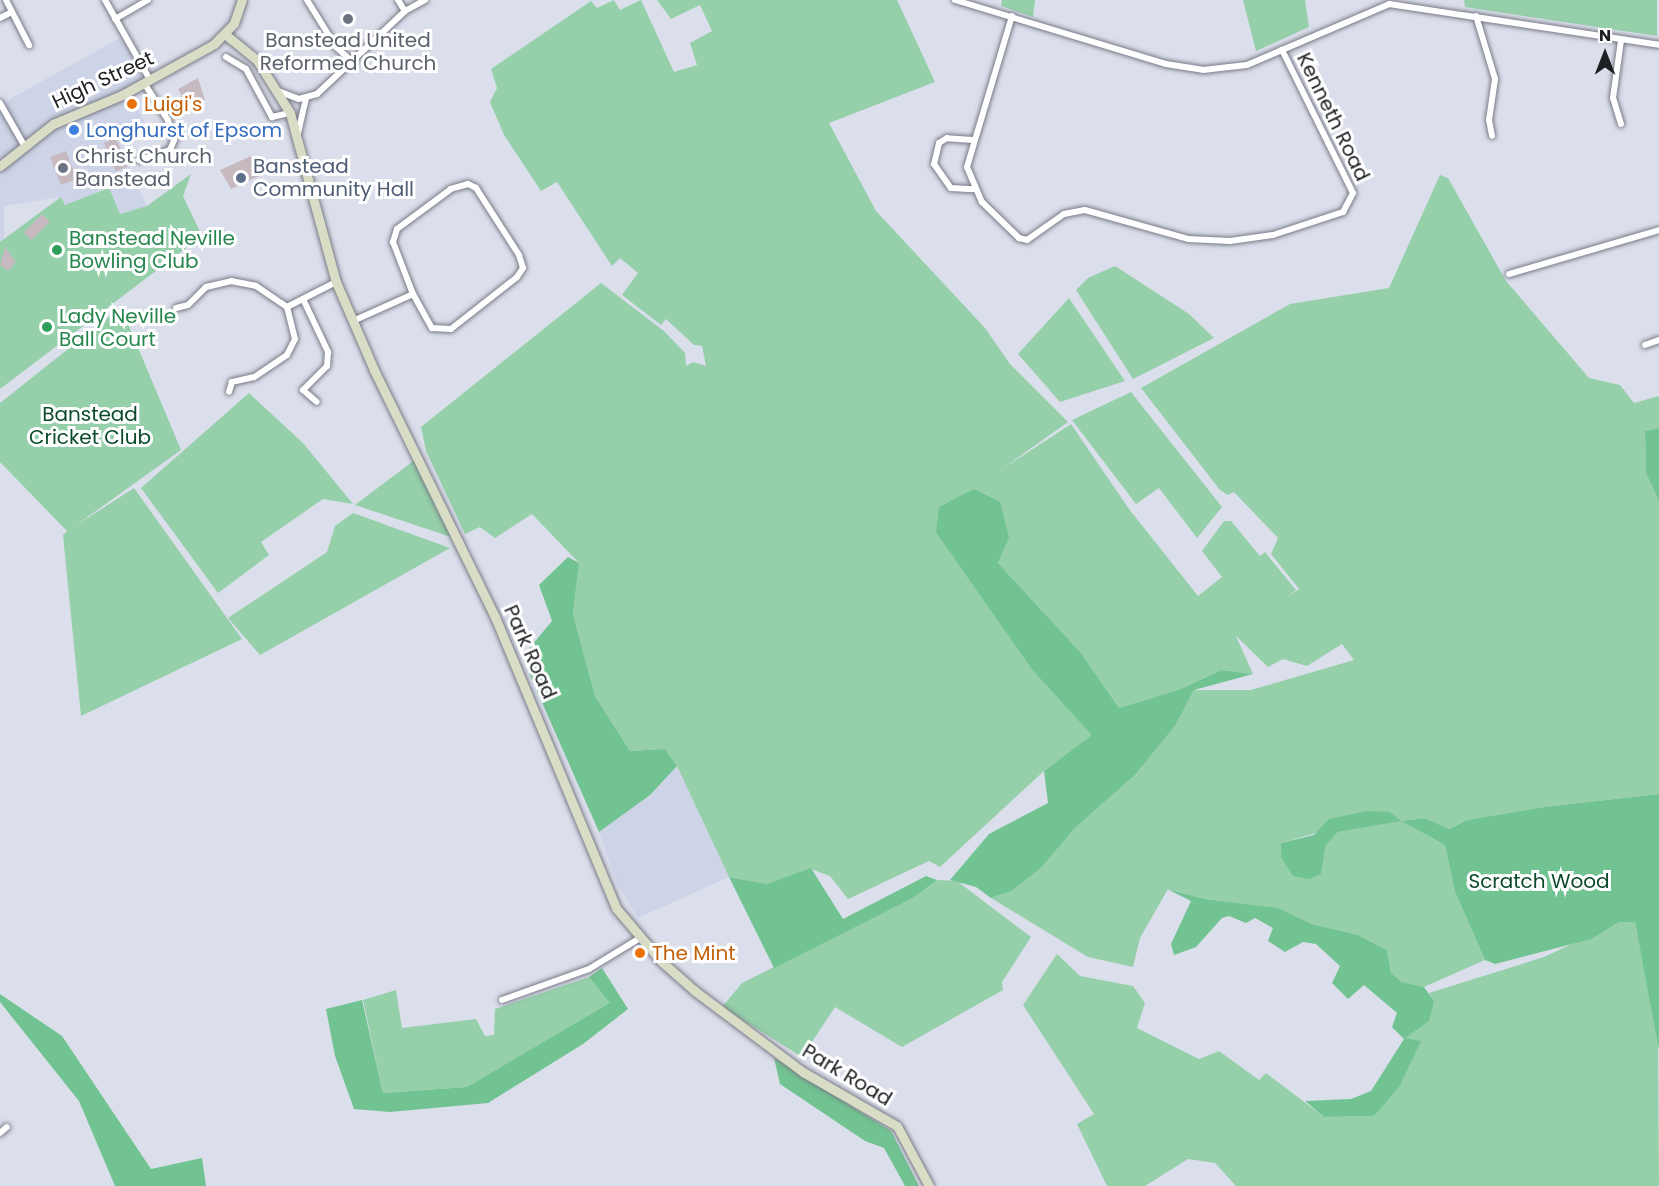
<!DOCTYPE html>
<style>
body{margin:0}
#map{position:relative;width:1659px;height:1186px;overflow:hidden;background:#dbdfeb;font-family:Poppins,sans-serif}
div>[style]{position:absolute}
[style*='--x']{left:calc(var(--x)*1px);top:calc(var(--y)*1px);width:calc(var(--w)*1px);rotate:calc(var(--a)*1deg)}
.built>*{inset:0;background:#ced4e7}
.green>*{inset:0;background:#95d0aa}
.forest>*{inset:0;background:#72c392}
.building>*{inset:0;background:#c6b9c0;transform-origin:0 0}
.roads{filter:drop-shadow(0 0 2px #797c87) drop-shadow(0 0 2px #797c87)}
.street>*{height:6px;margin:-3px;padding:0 3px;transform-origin:3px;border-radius:3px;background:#fff}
.secondary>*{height:9px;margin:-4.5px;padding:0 4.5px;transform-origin:4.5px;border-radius:4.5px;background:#daddc6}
.dots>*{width:16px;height:16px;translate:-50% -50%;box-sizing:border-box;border:3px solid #fff;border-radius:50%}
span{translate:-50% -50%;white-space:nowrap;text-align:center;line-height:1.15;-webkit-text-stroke:6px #fff;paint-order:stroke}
.worship-label{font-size:20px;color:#5b616d}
.left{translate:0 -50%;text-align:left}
.street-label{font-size:20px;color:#1e1f23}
.food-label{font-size:20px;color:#c56008}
.shop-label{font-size:20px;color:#366cbe}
.service-label{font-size:20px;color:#4e5e75}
.leisure-label{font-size:20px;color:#27864d}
.park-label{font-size:20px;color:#0b4b2b}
.north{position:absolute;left:1575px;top:24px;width:60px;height:60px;-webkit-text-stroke:4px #fff;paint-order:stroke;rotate:0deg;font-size:16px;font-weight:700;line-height:24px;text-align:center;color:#1e1f23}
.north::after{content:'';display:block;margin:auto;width:21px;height:27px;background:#1e1f23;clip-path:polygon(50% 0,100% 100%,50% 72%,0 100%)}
</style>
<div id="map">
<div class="built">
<div style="clip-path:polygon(122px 37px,142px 74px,134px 100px,145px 124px,117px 135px,147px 207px,119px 214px,109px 188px,65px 206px,60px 197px,4px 206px,4px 243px,0 242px,0 111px,10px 99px)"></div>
<div style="clip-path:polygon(677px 766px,729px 877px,638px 918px,617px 884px,599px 832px,650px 795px)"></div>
</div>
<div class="green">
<div style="clip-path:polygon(evenodd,614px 0,620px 10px,641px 0,674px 72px,697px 65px,690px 43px,712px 31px,700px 5px,671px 19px,657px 0,897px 0,935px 82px,829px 123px,876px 211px,985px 328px,1010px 364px,1068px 422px,999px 471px,1071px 424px,1129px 509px,1198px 596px,1222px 577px,1202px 551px,1224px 521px,1231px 521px,1260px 556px,1265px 552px,1296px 590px,1285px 599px,1299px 589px,1271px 554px,1278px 538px,1234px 492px,1228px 495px,1220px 490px,1141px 388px,1290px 304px,1389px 288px,1440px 175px,1448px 178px,1506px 281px,1589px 378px,1620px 385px,1634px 403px,1659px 396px,1659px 428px,1645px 431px,1646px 473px,1659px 501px,1659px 794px,1544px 807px,1467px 820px,1449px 829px,1425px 818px,1401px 821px,1445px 845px,1455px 892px,1485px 960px,1424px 987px,1402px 982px,1391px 973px,1387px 950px,1358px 935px,1312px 924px,1277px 908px,1205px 899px,1168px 889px,1140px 938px,1133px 967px,1088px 957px,991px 898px,1012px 891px,1041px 868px,1075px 828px,1135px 775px,1175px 726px,1194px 690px,1251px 690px,1354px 660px,1342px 644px,1307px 666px,1283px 659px,1268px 667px,1236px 636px,1253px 674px,1221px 670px,1181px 689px,1119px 708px,1081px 653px,998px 563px,1009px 538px,937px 532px,1033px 671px,1093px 735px,1044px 771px,940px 867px,929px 861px,848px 899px,830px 876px,811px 869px,767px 884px,729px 877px,677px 766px,665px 749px,630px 751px,595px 696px,573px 614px,579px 563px,532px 514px,495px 538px,480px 527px,465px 534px,426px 451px,421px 427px,601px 283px,664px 331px,685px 353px,686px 366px,693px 362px,706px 366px,702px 346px,694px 345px,666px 319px,661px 325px,622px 295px,638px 273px,620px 258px,612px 266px,557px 182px,541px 191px,504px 135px,490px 102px,497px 88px,491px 69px,591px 1px,597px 8px,614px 0,1390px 812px,1399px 821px,1338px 832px,1326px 845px,1321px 874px,1281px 843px,1390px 812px)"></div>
<div style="clip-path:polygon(1002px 0,1035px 0,1033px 17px,1001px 6px)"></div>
<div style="clip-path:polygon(1243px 0,1305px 0,1309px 27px,1256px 51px)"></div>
<div style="clip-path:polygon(1464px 0,1657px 0,1657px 36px,1465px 7px)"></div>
<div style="clip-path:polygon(191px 174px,183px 196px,202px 236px,0 389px,0 242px,61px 197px,65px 205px,109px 188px,120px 214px,147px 206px)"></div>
<div style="clip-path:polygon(1115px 266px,1189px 314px,1214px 338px,1133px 379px,1076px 290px,1088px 278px)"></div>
<div style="clip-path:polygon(1069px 298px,1125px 381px,1060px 402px,1018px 354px)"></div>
<div style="clip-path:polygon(121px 307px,181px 450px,75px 526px,134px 488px,242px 639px,81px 716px,63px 535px,67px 531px,0 462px,0 403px)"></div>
<div style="clip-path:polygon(1131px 392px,1222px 507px,1197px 538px,1159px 488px,1136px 504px,1072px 420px)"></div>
<div style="clip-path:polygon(249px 393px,303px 443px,353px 504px,323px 499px,261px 542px,269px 555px,218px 593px,141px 488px)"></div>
<div style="clip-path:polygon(416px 459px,454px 538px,355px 505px)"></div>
<div style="clip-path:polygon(353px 513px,450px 548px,260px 655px,228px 618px,327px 552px,335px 526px)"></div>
<div style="clip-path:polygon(937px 880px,957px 881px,1031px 937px,1002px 982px,1003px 990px,902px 1047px,835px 1007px,802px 1057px,722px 1007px,742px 983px,913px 898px)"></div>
<div style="clip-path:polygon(1619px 922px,1635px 922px,1658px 1038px,1659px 1186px,1236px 1186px,1215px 1163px,1188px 1159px,1145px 1186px,1107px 1186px,1077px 1124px,1094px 1114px,1023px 1005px,1057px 954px,1080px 976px,1133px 986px,1145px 1003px,1137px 1028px,1199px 1059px,1219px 1051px,1259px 1080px,1266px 1073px,1324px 1117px,1374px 1116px,1420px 1041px,1404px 1039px,1434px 1001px,1429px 993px,1544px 957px)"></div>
<div style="clip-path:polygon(589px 977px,611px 1003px,575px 1027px,467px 1087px,383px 1093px,363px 1000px,396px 990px,402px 1028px,476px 1019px,485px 1036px,494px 1035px,495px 1009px)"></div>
</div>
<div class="forest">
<div style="clip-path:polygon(1659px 428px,1659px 501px,1646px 473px,1645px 431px)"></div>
<div style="clip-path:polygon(974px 489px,1000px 502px,1009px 538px,998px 563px,1081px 653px,1119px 708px,1181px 689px,1221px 670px,1253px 674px,1194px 690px,1175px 726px,1135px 775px,1075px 828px,1041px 868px,1012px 891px,991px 898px,976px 887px,950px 880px,989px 834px,1048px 803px,1044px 771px,1092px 735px,1033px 671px,936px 532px,939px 507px)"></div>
<div style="clip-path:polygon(568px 557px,579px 563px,573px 614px,595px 696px,630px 751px,665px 749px,677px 766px,650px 795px,599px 832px,522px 657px,552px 621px,539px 585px)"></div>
<div style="clip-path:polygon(1659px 794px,1659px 1050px,1635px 922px,1619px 922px,1591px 939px,1495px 964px,1485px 960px,1455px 892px,1445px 845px,1401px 821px,1338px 832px,1326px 845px,1321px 874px,1310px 879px,1293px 876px,1281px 857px,1281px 843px,1314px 835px,1329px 819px,1367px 811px,1390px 812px,1401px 821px,1425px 818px,1449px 829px,1467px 820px,1544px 807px)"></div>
<div style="clip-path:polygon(811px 868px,843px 919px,926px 876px,937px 880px,913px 898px,774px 968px,729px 877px,767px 884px)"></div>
<div style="clip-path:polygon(1167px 889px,1205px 899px,1278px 908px,1312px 924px,1358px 935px,1387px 950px,1391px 973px,1402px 982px,1424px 987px,1434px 1001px,1429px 1021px,1405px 1038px,1421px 1041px,1399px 1087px,1374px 1116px,1324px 1117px,1305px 1101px,1351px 1099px,1371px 1091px,1404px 1039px,1392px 1027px,1397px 1013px,1364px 985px,1348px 999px,1332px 983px,1340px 966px,1316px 944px,1303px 942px,1285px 952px,1268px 941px,1273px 928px,1255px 918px,1246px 923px,1229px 916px,1222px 918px,1196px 947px,1174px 955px,1171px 944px,1191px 901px)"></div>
<div style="clip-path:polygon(602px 968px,628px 1009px,583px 1044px,488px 1103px,390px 1112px,354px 1109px,335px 1056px,326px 1009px,362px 1000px,383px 1093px,467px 1087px,610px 1003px,589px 977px)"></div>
<div style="clip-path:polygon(0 994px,62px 1036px,151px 1169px,202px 1158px,206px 1186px,115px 1186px,79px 1101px,0 1002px)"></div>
<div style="clip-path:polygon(774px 1058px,891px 1131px,919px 1186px,905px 1186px,884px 1148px,865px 1141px,780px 1084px)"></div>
</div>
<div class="building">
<div style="clip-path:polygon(198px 78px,205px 100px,175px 114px,169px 103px,182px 96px,178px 89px)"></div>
<div style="left:116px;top:138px;width:31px;height:13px;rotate:68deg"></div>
<div style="left:66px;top:151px;width:30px;height:17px;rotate:69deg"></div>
<div style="clip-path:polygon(251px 156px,253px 161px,258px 158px,266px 173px,231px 189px,220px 170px)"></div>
<div style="left:42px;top:214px;width:11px;height:26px;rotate:45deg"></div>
<div style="clip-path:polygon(5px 247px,16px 262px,8px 271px,0 265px)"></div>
</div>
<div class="roads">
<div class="street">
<div style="--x:6;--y:0;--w:51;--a:62.9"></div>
<div style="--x:105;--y:0;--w:92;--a:60.6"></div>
<div style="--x:307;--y:0;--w:55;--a:58.3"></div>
<div style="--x:336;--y:47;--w:24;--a:42"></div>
<div style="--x:398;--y:0;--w:13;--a:58"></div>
<div style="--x:955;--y:0;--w:220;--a:16.9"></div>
<div style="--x:1166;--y:64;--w:37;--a:9"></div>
<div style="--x:1203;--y:70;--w:44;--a:-6.5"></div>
<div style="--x:1247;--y:65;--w:155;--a:-23.2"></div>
<div style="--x:1389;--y:4;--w:273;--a:8.6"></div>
<div style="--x:1012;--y:16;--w:158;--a:106.6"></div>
<div style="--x:967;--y:167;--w:38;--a:67"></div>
<div style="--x:982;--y:202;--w:52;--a:44.2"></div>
<div style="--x:1019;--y:238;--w:8;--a:14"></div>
<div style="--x:1027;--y:240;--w:45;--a:-35.1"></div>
<div style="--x:1064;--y:214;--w:21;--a:-11"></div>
<div style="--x:1085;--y:210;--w:107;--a:15.7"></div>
<div style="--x:1188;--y:239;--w:42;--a:2.7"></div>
<div style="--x:1230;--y:241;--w:43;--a:-7.9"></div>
<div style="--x:1273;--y:235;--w:74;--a:-18.2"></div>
<div style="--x:1343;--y:212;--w:21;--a:-62"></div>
<div style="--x:1353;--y:193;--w:160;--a:-116.4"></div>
<div style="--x:1476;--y:16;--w:66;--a:73.2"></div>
<div style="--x:1495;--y:79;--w:41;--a:98.3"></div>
<div style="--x:1489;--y:120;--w:16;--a:79"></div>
<div style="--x:0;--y:18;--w:13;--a:-27"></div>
<div style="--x:115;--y:19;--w:38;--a:-30"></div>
<div style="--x:226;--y:57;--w:23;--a:31"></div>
<div style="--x:246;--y:69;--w:55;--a:61.6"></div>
<div style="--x:272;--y:117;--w:18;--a:-13"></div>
<div style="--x:278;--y:91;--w:22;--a:21"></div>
<div style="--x:299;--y:99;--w:19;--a:-16"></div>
<div style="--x:317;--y:94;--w:121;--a:-43.3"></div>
<div style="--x:405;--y:11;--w:23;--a:-29"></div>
<div style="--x:0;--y:103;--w:48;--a:60.3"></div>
<div style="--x:1621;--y:124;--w:27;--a:-107"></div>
<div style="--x:1613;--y:98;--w:59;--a:-82.1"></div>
<div style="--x:298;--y:133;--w:35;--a:-77"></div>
<div style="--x:973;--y:140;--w:26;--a:-176"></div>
<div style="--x:947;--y:138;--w:9;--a:148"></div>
<div style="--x:939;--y:143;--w:22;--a:103"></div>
<div style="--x:934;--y:164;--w:29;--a:55"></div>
<div style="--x:951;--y:188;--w:22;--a:3"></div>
<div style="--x:139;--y:160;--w:33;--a:-18"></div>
<div style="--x:170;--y:150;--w:11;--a:-68"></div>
<div style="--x:174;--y:140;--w:21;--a:-107"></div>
<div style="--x:168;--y:120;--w:44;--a:-123"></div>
<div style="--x:1509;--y:274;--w:156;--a:-16.3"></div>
<div style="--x:303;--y:299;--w:59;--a:64.7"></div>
<div style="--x:328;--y:352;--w:14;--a:94"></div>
<div style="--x:327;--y:366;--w:34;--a:135"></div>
<div style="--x:303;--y:390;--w:18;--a:41"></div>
<div style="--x:287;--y:307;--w:55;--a:-27"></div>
<div style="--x:176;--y:308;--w:12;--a:-14"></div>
<div style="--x:188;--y:305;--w:25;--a:-45"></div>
<div style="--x:206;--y:287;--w:26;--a:-13"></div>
<div style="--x:231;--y:281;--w:25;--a:11"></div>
<div style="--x:256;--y:286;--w:37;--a:34"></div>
<div style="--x:287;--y:307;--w:33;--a:76"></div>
<div style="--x:295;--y:339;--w:18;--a:117"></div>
<div style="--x:287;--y:355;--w:40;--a:146"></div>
<div style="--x:254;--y:377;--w:23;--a:167"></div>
<div style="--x:232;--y:382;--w:10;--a:107"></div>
<div style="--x:353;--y:321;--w:66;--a:-24.2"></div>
<div style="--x:413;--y:294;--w:39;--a:61"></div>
<div style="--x:432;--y:328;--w:19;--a:3"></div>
<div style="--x:451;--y:329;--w:84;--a:-38.2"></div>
<div style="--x:517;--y:277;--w:11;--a:-56"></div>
<div style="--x:523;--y:268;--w:14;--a:-107"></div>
<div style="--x:519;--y:255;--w:80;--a:-122.7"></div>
<div style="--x:476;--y:188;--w:9;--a:-153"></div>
<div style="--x:468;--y:184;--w:18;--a:164"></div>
<div style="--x:451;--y:189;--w:67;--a:143.5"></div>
<div style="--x:397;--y:229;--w:14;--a:107"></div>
<div style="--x:393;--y:242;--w:56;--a:69"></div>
<div style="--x:1645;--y:345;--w:15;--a:-20"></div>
<div style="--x:502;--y:1000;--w:92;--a:-19.6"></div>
<div style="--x:589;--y:969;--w:60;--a:-31.3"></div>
<div style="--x:0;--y:1133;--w:9;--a:-41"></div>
</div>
<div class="secondary">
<div style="--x:226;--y:35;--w:40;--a:39"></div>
<div style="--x:257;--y:60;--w:62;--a:58.1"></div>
<div style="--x:290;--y:113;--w:175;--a:74.8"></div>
<div style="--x:336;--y:282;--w:96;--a:66.6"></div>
<div style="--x:374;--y:370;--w:275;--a:63.9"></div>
<div style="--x:495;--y:617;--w:315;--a:67.4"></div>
<div style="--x:616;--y:908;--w:71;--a:49.6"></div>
<div style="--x:662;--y:962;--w:44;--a:41.3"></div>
<div style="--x:695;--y:991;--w:135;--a:36.9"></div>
<div style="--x:803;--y:1072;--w:108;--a:29.9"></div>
<div style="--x:897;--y:1126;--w:68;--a:61.9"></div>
<div style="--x:0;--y:166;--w:68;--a:-38.4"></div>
<div style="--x:53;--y:124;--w:75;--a:-22.8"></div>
<div style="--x:122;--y:95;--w:105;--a:-29"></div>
<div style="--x:214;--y:44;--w:29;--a:-46"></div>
<div style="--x:234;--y:23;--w:24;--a:-71"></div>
</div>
</div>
<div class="dots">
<div style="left:348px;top:19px;background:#6b7280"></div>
<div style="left:132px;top:104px;background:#e8710a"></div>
<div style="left:74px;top:130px;background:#3f7fe0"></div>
<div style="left:63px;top:168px;background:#6b7280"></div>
<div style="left:241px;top:178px;background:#5c6f8a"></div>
<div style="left:57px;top:250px;background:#2e9e5b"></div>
<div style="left:47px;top:327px;background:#2e9e5b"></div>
<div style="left:640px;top:953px;background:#e8710a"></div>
</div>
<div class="worship-label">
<span style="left:348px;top:52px">Banstead United<br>Reformed Church</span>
<span class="left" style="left:75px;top:168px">Christ Church<br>Banstead</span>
</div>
<div class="street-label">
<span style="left:103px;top:80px;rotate:-25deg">High Street</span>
<span style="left:1333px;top:117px;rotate:64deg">Kenneth Road</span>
<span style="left:530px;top:652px;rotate:66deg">Park Road</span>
<span style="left:847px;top:1075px;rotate:31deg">Park Road</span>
</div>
<div class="food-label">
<span class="left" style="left:144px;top:104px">Luigi's</span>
<span class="left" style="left:652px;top:953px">The Mint</span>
</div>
<div class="shop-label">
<span class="left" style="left:86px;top:130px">Longhurst of Epsom</span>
</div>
<div class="service-label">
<span class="left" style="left:253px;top:178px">Banstead<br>Community Hall</span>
</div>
<div class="leisure-label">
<span class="left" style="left:69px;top:250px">Banstead Neville<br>Bowling Club</span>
<span class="left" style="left:59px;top:328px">Lady Neville<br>Ball Court</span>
</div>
<div class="park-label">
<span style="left:90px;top:426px">Banstead<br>Cricket Club</span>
<span style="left:1539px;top:881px">Scratch Wood</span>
</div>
<div class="north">N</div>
</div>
